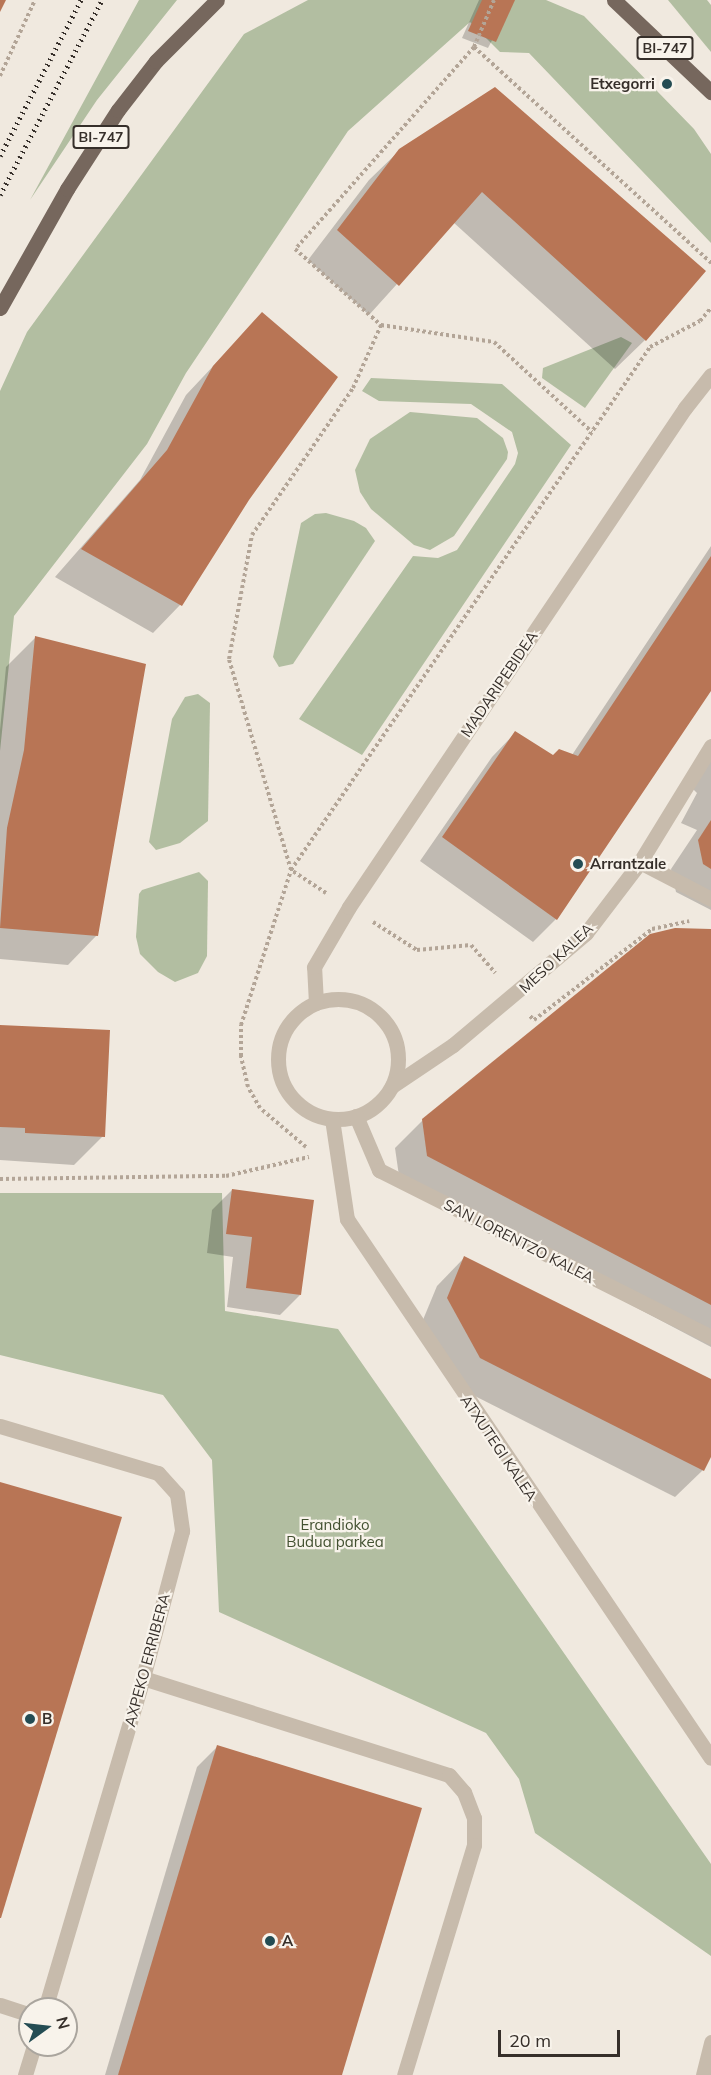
<!DOCTYPE html>
<style>
body{margin:0}
#map{position:relative;width:711px;height:2075px;overflow:hidden;background:#f0e9df;font-family:Mulish,sans-serif}
div>[style]{position:absolute}
[style*='--x']{left:calc(var(--x)*1px);top:calc(var(--y)*1px);width:calc(var(--w)*1px);rotate:calc(var(--a)*1deg)}
.green>*{inset:0;background:#b2bea1}
.shadow>*{inset:0;background:#0003}
.building>*{inset:0;background:#b87555}
.path>*{height:4px;margin-top:-2px;transform-origin:0;background:repeating-linear-gradient(90deg,#b3a597 0 3px,transparent 0 6px)}
.minor>*{height:15px;margin:-7.5px;padding:0 7.5px;transform-origin:7.5px;border-radius:7.5px;background:#c7bbac}
.minor>.ring{margin:-7.5px;padding:0;box-sizing:content-box;background:none;border:15px solid #c7bbac;border-radius:50%}
.major>*{height:15px;margin:-7.5px;padding:0 7.5px;transform-origin:7.5px;border-radius:7.5px;background:#76675d}
.rail>*{height:4.5px;margin-top:-2.25px;transform-origin:0;background:repeating-linear-gradient(90deg,#362f2a 0 1.5px,transparent 0 6px)}
.dots>*{width:16px;height:16px;translate:-50% -50%;box-sizing:border-box;border:3px solid #f8f3eb;border-radius:50%}
span{translate:-50% -50%;white-space:nowrap;text-align:center;line-height:1.15;-webkit-text-stroke:4.5px #f8f3eb;paint-order:stroke}
.shield-label span{padding:2px 4px;background:#f8f3eb;border:2px solid;border-radius:4px;-webkit-text-stroke-width:0}
.shield-label{font-size:14px;color:#362f2a;font-weight:700}
.poi-label{font-size:15px;color:#362f2a;font-weight:700}
.right{translate:-100% -50%;text-align:right}
.left{translate:0 -50%;text-align:left}
.street-label{font-size:15px;color:#362f2a}
.park-label{font-size:15px;color:#435131}
.north{position:absolute;left:18px;top:1997px;width:60px;height:60px;box-sizing:border-box;background:#f8f3eb;border:2px solid #aaa59e;border-radius:50%;rotate:75deg;font-size:16px;font-weight:700;line-height:24px;text-align:center;color:#362f2a}
.north::after{content:'';display:block;margin:auto;width:21px;height:27px;background:#244c53;clip-path:polygon(50% 0,100% 100%,50% 72%,0 100%)}
.scale{position:absolute;left:498px;top:2030px;width:122px;height:27px;box-sizing:border-box;border:3px solid #362f2a;border-top:0;padding-left:8px;font-size:18px;line-height:21px;white-space:nowrap;color:#362f2a;-webkit-text-stroke:4px #f8f3eb;paint-order:stroke}
</style>
<div id="map">
<div class="green">
<div style="clip-path:polygon(139px 0,177px 0,97px 100px,30px 200px)"></div>
<div style="clip-path:polygon(308px 0,546px 0,584px 16px,694px 129px,711px 154px,711px 243px,529px 53px,500px 52px,470px 22px,348px 131px,186px 373px,147px 444px,14px 616px,0 751px,0 391px,27px 332px,244px 34px)"></div>
<div style="clip-path:polygon(668px 0,707px 0,711px 5px,711px 52px)"></div>
<div style="clip-path:polygon(621px 337px,632px 343px,585px 408px,542px 378px,543px 368px)"></div>
<div style="clip-path:polygon(371px 378px,502px 384px,571px 445px,362px 755px,299px 719px,413px 556px,438px 558px,457px 550px,515px 464px,518px 453px,512px 432px,471px 404px,379px 401px,362px 391px)"></div>
<div style="clip-path:polygon(410px 412px,477px 418px,503px 438px,508px 452px,507px 459px,454px 536px,430px 550px,414px 545px,371px 509px,360px 492px,355px 470px,370px 439px)"></div>
<div style="clip-path:polygon(326px 513px,354px 521px,366px 528px,375px 541px,293px 664px,279px 667px,273px 657px,301px 523px,315px 514px)"></div>
<div style="clip-path:polygon(198px 694px,210px 703px,208px 821px,180px 843px,156px 850px,149px 842px,172px 719px,185px 697px)"></div>
<div style="clip-path:polygon(199px 872px,208px 881px,207px 956px,198px 973px,175px 982px,158px 972px,140px 954px,136px 937px,139px 894px,142px 890px)"></div>
<div style="clip-path:polygon(0 1193px,222px 1193px,225px 1311px,338px 1329px,711px 1864px,711px 1956px,535px 1833px,519px 1779px,486px 1733px,219px 1612px,212px 1460px,163px 1395px,0 1355px)"></div>
</div>
<div class="shadow">
<div style="clip-path:polygon(479px 0,513px 0,488px 48px,462px 38px)"></div>
<div style="clip-path:polygon(495px 89px,645px 340px,615px 369px,453px 222px,369px 315px,308px 260px,369px 180px,400px 150px)"></div>
<div style="clip-path:polygon(262px 314px,248px 499px,180px 605px,153px 633px,55px 577px,140px 480px,186px 395px)"></div>
<div style="clip-path:polygon(711px 546px,711px 688px,556px 919px,533px 942px,420px 861px,492px 757px,515px 733px,553px 757px,572px 755px)"></div>
<div style="clip-path:polygon(35px 638px,97px 935px,68px 965px,0 959px,0 730px,6px 667px)"></div>
<div style="clip-path:polygon(711px 754px,711px 910px,676px 892px,671px 869px,697px 830px,681px 823px,697px 793px,690px 786px)"></div>
<div style="clip-path:polygon(711px 932px,711px 1347px,400px 1183px,395px 1148px,423px 1120px)"></div>
<div style="clip-path:polygon(0 1026px,103px 1136px,74px 1165px,0 1160px)"></div>
<div style="clip-path:polygon(232px 1190px,300px 1295px,280px 1315px,227px 1307px,233px 1257px,207px 1253px,212px 1210px)"></div>
<div style="clip-path:polygon(464px 1258px,711px 1381px,711px 1453px,703px 1470px,675px 1497px,453px 1385px,420px 1327px,437px 1286px)"></div>
<div style="clip-path:polygon(217px 1747px,340px 2075px,105px 2075px,197px 1767px)"></div>
</div>
<div class="building">
<div style="clip-path:polygon(0 0,6px 0,0 12px)"></div>
<div style="clip-path:polygon(482px 0,515px 0,496px 42px,468px 31px)"></div>
<div style="clip-path:polygon(495px 87px,706px 271px,646px 341px,482px 192px,399px 286px,337px 230px,399px 149px)"></div>
<div style="clip-path:polygon(262px 312px,338px 377px,249px 500px,182px 606px,81px 549px,167px 450px,213px 366px)"></div>
<div style="clip-path:polygon(711px 556px,711px 691px,557px 920px,442px 837px,515px 731px,553px 755px,559px 749px,578px 756px)"></div>
<div style="clip-path:polygon(35px 636px,146px 664px,98px 936px,0 928px,7px 828px,24px 750px)"></div>
<div style="clip-path:polygon(711px 820px,711px 869px,703px 864px,698px 840px)"></div>
<div style="clip-path:polygon(675px 928px,711px 929px,711px 1305px,427px 1156px,422px 1119px,650px 934px)"></div>
<div style="clip-path:polygon(0 1025px,110px 1030px,105px 1137px,25px 1133px,25px 1128px,0 1127px)"></div>
<div style="clip-path:polygon(232px 1189px,314px 1200px,301px 1295px,246px 1288px,252px 1237px,226px 1234px)"></div>
<div style="clip-path:polygon(464px 1256px,711px 1379px,711px 1457px,704px 1471px,480px 1358px,447px 1298px)"></div>
<div style="clip-path:polygon(0 1482px,122px 1517px,1px 1918px,0 1918px)"></div>
<div style="clip-path:polygon(217px 1745px,422px 1808px,342px 2075px,118px 2075px)"></div>
</div>
<div class="path">
<div style="--x:494;--y:0;--w:51;--a:113.1"></div>
<div style="--x:474;--y:47;--w:270;--a:131.5"></div>
<div style="--x:295;--y:249;--w:115;--a:41.5"></div>
<div style="--x:381;--y:325;--w:114;--a:8.6"></div>
<div style="--x:494;--y:342;--w:133;--a:42.6"></div>
<div style="--x:474;--y:47;--w:321;--a:42.3"></div>
<div style="--x:0;--y:76;--w:84;--a:-65.3"></div>
<div style="--x:326;--y:893;--w:42;--a:-146.7"></div>
<div style="--x:291;--y:870;--w:634;--a:-55.53"></div>
<div style="--x:650;--y:347;--w:56;--a:-27.5"></div>
<div style="--x:700;--y:321;--w:17;--a:-50"></div>
<div style="--x:373;--y:922;--w:52;--a:32.5"></div>
<div style="--x:417;--y:950;--w:54;--a:-5.3"></div>
<div style="--x:471;--y:945;--w:37;--a:49"></div>
<div style="--x:530;--y:1016;--w:6;--a:45"></div>
<div style="--x:534;--y:1020;--w:149;--a:-37.6"></div>
<div style="--x:652;--y:929;--w:38;--a:-12"></div>
<div style="--x:306;--y:1147;--w:60;--a:-139.7"></div>
<div style="--x:260;--y:1108;--w:24;--a:-120"></div>
<div style="--x:248;--y:1087;--w:32;--a:-103"></div>
<div style="--x:241;--y:1056;--w:31;--a:-90"></div>
<div style="--x:241;--y:1025;--w:163;--a:-72.1"></div>
<div style="--x:291;--y:870;--w:220;--a:-106.4"></div>
<div style="--x:229;--y:659;--w:126;--a:-79.5"></div>
<div style="--x:252;--y:535;--w:178;--a:-55.5"></div>
<div style="--x:353;--y:388;--w:69;--a:-66"></div>
<div style="--x:0;--y:1179;--w:226;--a:-0.8"></div>
<div style="--x:226;--y:1176;--w:85;--a:-12.9"></div>
</div>
<div class="minor">
<div style="--x:640;--y:862;--w:80;--a:27.5"></div>
<div class="ring" style="left:278px;top:999px;width:105px;height:105px"></div>
<div style="--x:316;--y:1003;--w:36;--a:-93"></div>
<div style="--x:314;--y:967;--w:69;--a:-59.7"></div>
<div style="--x:349;--y:907;--w:602;--a:-56.05"></div>
<div style="--x:685;--y:408;--w:42;--a:-51.8"></div>
<div style="--x:392;--y:1086;--w:73;--a:-33.9"></div>
<div style="--x:453;--y:1045;--w:174;--a:-40.1"></div>
<div style="--x:586;--y:933;--w:89;--a:-52.7"></div>
<div style="--x:640;--y:862;--w:136;--a:-58.5"></div>
<div style="--x:356;--y:1116;--w:59;--a:66.9"></div>
<div style="--x:379;--y:1170;--w:372;--a:26.7"></div>
<div style="--x:332;--y:1119;--w:101;--a:81.5"></div>
<div style="--x:347;--y:1219;--w:650;--a:55.97"></div>
<div style="--x:0;--y:1426;--w:165;--a:16.6"></div>
<div style="--x:158;--y:1473;--w:28;--a:48"></div>
<div style="--x:177;--y:1494;--w:37;--a:82"></div>
<div style="--x:182;--y:1531;--w:152;--a:104.9"></div>
<div style="--x:143;--y:1678;--w:345;--a:106.5"></div>
<div style="--x:143;--y:1678;--w:321;--a:17.6"></div>
<div style="--x:449;--y:1775;--w:23;--a:49"></div>
<div style="--x:464;--y:1792;--w:28;--a:69"></div>
<div style="--x:474;--y:1818;--w:27;--a:90"></div>
<div style="--x:474;--y:1845;--w:240;--a:106.9"></div>
<div style="--x:0;--y:2005;--w:32;--a:18"></div>
<div style="--x:25;--y:2075;--w:31;--a:-73"></div>
<div style="--x:703;--y:2075;--w:34;--a:-76"></div>
</div>
<div class="major">
<div style="--x:614;--y:0;--w:134;--a:43.5"></div>
<div style="--x:0;--y:308;--w:137;--a:-60.6"></div>
<div style="--x:67;--y:189;--w:94;--a:-57.2"></div>
<div style="--x:118;--y:110;--w:62;--a:-52.2"></div>
<div style="--x:156;--y:61;--w:86;--a:-45"></div>
</div>
<div class="rail">
<div style="--x:0;--y:156;--w:176;--a:-62.6"></div>
<div style="--x:0;--y:195;--w:220;--a:-62.4"></div>
</div>
<div class="dots">
<div style="left:667px;top:84px;background:#244c53"></div>
<div style="left:578px;top:864px;background:#244c53"></div>
<div style="left:30px;top:1719px;background:#244c53"></div>
<div style="left:270px;top:1941px;background:#244c53"></div>
</div>
<div class="shield-label">
<span style="left:665px;top:48px">BI-747</span>
<span style="left:101px;top:137px">BI-747</span>
</div>
<div class="poi-label">
<span class="right" style="left:655px;top:84px">Etxegorri</span>
<span class="left" style="left:590px;top:864px">Arrantzale</span>
<span class="left" style="left:42px;top:1719px">B</span>
<span class="left" style="left:282px;top:1941px">A</span>
</div>
<div class="street-label">
<span style="left:499px;top:684px;rotate:-56deg">MADARIPEBIDEA</span>
<span style="left:556px;top:958px;rotate:-43deg">MESO KALEA</span>
<span style="left:519px;top:1241px;rotate:27deg">SAN LORENTZO KALEA</span>
<span style="left:499px;top:1448px;rotate:56deg">ATXUTEGI KALEA</span>
<span style="left:147px;top:1660px;rotate:-75deg">AXPEKO ERRIBERA</span>
</div>
<div class="park-label">
<span style="left:335px;top:1533px">Erandioko<br>Budua parkea</span>
</div>
<div class="north">N</div>
<div class="scale">20 m</div>
</div>
